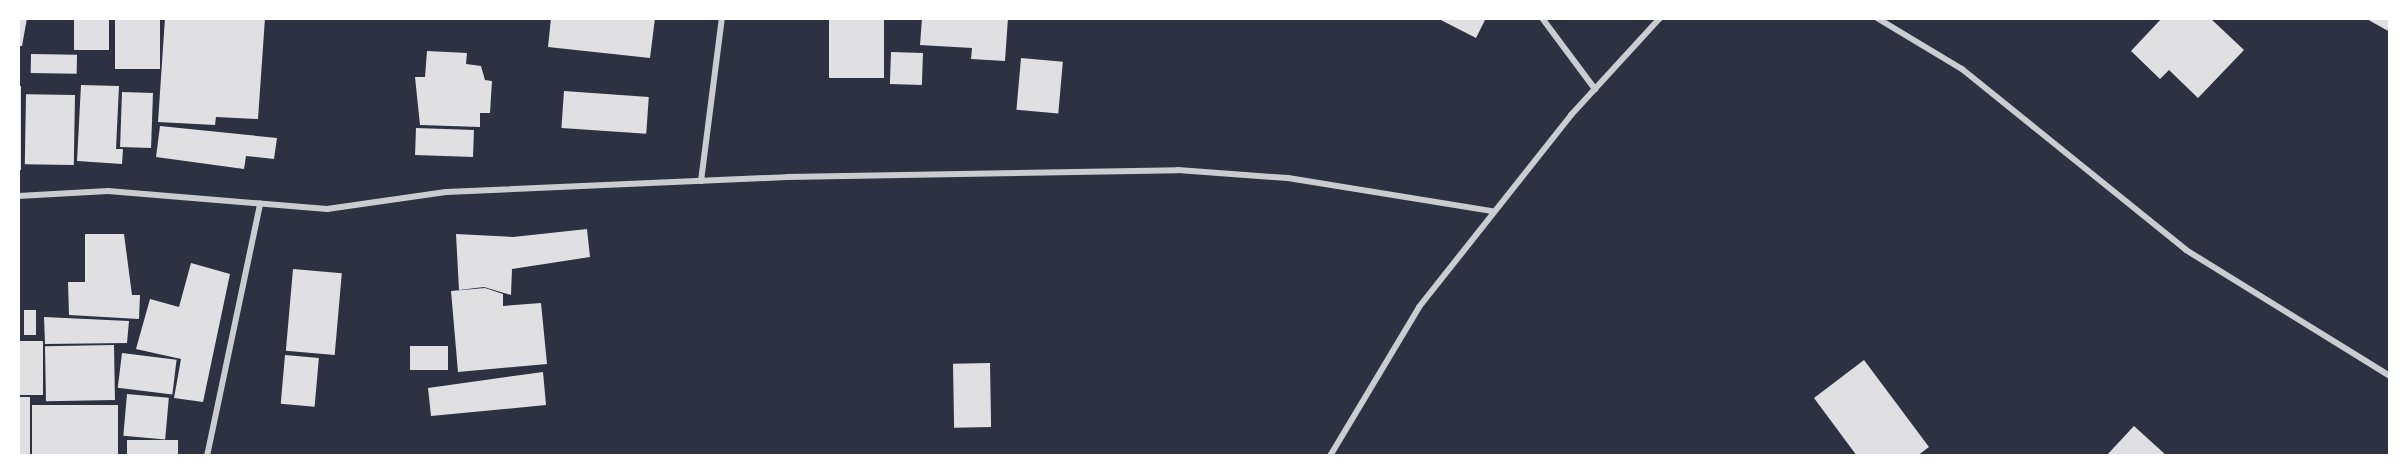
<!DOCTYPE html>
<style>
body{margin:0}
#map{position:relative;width:2408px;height:474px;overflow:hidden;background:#2d3142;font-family:"PT Sans Narrow",sans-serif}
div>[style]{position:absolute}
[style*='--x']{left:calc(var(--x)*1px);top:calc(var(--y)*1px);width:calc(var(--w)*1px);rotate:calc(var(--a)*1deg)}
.building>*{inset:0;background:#e0e0e3;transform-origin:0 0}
.minor>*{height:6px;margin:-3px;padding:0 3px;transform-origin:3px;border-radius:3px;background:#caccd0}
span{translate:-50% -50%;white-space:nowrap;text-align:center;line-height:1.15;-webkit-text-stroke:6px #fff;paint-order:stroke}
.frame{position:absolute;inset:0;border:20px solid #fff;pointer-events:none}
</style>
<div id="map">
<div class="building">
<div style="clip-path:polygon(18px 18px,27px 18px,22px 46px,18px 46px)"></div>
<div style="left:74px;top:18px;width:35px;height:32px"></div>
<div style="left:115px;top:18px;width:45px;height:51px"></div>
<div style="clip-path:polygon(165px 18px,265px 18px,258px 119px,216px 117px,215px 125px,158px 122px)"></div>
<div style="clip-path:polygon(551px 18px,655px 18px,650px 58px,548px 47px)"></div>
<div style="left:829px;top:18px;width:55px;height:60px"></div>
<div style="clip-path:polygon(922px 18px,1008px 18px,1005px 61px,971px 59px,972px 48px,920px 45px)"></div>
<div style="clip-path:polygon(1437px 18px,1486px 18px,1476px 38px)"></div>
<div style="clip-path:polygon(2162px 18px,2210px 18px,2244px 50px,2198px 98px,2169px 70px,2160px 79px,2131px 51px)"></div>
<div style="clip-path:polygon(2365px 18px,2390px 18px,2390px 32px)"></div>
<div style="clip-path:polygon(427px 51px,467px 53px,466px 64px,481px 66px,485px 80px,492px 81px,490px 113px,480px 113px,480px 127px,420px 125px,415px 77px,425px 77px)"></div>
<div style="left:891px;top:52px;width:32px;height:32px;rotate:2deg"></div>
<div style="left:31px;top:54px;width:46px;height:19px;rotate:1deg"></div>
<div style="left:1021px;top:58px;width:42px;height:52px;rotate:5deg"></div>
<div style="clip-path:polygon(81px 85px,119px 86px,116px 149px,123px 149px,122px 164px,77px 161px)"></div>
<div style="left:18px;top:86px;width:3px;height:84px"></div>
<div style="left:564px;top:91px;width:85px;height:37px;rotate:4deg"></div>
<div style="left:122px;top:92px;width:31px;height:55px;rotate:2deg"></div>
<div style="left:75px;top:95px;width:70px;height:49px;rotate:91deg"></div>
<div style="clip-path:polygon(160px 126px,277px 138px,274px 159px,246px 156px,244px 169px,156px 157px)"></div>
<div style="left:416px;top:128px;width:58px;height:27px;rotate:2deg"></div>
<div style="clip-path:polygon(587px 229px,590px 257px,512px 269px,511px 295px,484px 287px,459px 290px,456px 234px,513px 237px)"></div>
<div style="clip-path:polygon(85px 234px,124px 234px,132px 295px,140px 295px,139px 319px,69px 315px,68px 282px,85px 282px)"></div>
<div style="clip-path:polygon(191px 263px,230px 274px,203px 402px,174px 398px,181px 359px,136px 349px,150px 299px,179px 307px)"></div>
<div style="left:293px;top:269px;width:49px;height:82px;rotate:5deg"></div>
<div style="clip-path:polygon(485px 288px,503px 294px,503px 306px,541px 303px,547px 364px,458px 372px,451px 291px)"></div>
<div style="left:24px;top:310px;width:12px;height:25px"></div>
<div style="clip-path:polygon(44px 317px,129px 321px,127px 343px,45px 344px)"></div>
<div style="left:18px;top:341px;width:25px;height:54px"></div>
<div style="left:114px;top:345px;width:55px;height:69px;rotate:89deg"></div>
<div style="left:448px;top:346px;width:24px;height:38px;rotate:90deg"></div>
<div style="left:122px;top:353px;width:55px;height:35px;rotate:7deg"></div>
<div style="left:285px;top:355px;width:34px;height:49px;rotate:5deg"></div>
<div style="clip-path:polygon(1864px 360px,1929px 447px,1917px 456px,1857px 456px,1814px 398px)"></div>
<div style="left:990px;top:363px;width:64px;height:37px;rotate:89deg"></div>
<div style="clip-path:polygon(543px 372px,546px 405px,431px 416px,428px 388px)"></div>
<div style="left:127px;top:394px;width:42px;height:42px;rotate:5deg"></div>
<div style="left:18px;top:397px;width:12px;height:59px"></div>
<div style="left:32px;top:405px;width:86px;height:51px"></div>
<div style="clip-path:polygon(2134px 426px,2167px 456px,2106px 456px)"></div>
<div style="left:178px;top:440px;width:16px;height:51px;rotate:90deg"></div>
</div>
<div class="minor">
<div style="--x:1542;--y:18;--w:89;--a:53.3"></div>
<div style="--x:1877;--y:18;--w:99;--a:31"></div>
<div style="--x:1962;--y:69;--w:288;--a:38.9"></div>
<div style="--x:2186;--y:250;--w:240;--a:31.7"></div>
<div style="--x:701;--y:181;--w:164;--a:-82.7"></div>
<div style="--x:18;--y:196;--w:90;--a:-3.2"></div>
<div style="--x:108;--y:191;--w:220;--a:4.7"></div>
<div style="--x:327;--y:209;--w:120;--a:-8.1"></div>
<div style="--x:446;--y:192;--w:341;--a:-2.5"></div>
<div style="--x:787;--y:177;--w:391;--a:-1"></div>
<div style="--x:1178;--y:170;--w:110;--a:4.2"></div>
<div style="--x:1288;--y:178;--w:207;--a:9.2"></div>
<div style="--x:207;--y:456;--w:258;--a:-78.1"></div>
<div style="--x:1330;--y:456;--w:174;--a:-59.1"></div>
<div style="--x:1419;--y:307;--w:245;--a:-51.6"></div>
<div style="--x:1571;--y:115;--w:132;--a:-47.5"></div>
</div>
<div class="frame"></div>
</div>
